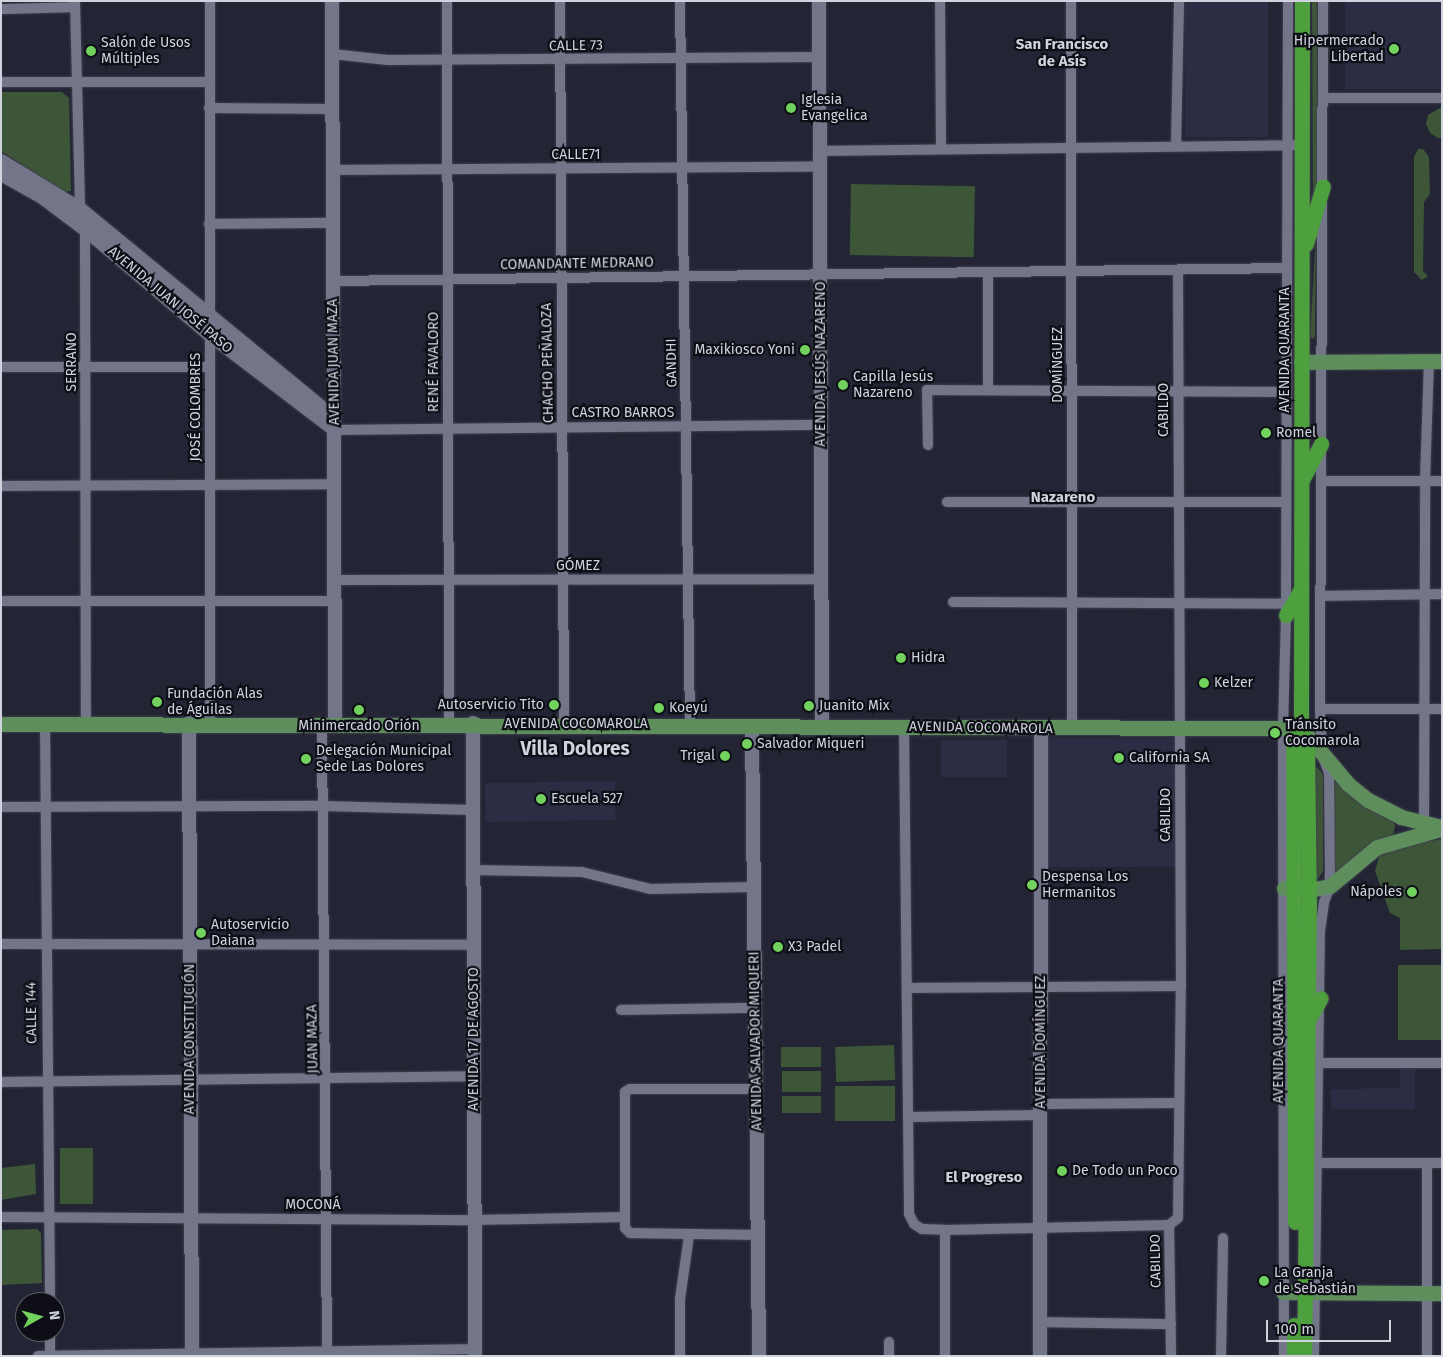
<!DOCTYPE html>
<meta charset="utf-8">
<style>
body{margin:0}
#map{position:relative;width:1443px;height:1357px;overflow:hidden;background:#232535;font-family:"Fira Sans",sans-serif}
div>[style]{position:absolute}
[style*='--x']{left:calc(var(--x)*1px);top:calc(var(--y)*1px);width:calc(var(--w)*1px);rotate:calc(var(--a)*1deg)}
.built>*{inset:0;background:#2b2d44;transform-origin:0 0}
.green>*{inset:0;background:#3d5638;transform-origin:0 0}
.roads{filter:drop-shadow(0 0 1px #40414e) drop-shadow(0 0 1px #40414e)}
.street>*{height:10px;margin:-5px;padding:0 5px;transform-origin:5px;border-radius:5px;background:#737589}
.secondary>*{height:14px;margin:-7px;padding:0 7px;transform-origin:7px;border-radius:7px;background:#737589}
.primary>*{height:15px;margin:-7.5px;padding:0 7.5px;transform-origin:7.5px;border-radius:7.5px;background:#5d8e5c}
.highway>*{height:15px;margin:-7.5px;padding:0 7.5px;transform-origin:7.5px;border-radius:7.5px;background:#4e9f3e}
.dots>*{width:14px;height:14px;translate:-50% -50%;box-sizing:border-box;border:2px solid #0e0f16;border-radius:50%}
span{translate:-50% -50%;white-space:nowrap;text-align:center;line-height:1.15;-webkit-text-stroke:4.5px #0e0f16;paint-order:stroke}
.poi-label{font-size:14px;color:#d0d2dd}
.right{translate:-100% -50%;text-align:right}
.left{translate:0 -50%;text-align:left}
.street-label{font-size:14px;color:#d0d2dd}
.neighbourhood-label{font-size:15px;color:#d0d2dd;font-weight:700}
.district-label{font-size:19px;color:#d0d2dd;font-weight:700}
.frame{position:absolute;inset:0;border:2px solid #d0d2dd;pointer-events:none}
.north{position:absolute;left:15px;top:1292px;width:50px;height:50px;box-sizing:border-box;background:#0e0f16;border:1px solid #5c5d66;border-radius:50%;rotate:83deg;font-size:14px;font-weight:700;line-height:20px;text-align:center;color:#d0d2dd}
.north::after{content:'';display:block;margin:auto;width:18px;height:22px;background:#71d25e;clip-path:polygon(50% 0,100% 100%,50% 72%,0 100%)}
.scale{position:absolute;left:1266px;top:1320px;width:125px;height:22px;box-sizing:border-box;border:2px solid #d0d2dd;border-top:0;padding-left:6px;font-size:15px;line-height:18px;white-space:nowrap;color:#d0d2dd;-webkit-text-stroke:4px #0e0f16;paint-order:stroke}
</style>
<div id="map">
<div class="built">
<div style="left:1185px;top:1px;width:83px;height:136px"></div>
<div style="left:1345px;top:1px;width:97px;height:88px"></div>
<div style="left:1047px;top:738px;width:129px;height:129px"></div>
<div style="left:1007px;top:740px;width:37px;height:66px;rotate:90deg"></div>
<div style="left:615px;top:781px;width:39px;height:130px;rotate:89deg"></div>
<div style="clip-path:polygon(1415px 1068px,1415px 1109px,1331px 1109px,1331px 1089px,1400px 1088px,1400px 1069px)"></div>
</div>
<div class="green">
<div style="clip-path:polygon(1312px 1px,1317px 1px,1318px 186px,1313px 215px)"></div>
<div style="clip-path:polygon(1px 92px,62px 92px,69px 98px,71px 191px,63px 192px,1px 151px)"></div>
<div style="clip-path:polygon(1442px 107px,1442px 138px,1438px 138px,1430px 133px,1426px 124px,1428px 115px)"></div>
<div style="clip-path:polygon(1418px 149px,1423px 149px,1429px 157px,1430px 194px,1424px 202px,1423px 271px,1428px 276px,1422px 280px,1414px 272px,1414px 157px)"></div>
<div style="left:851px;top:184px;width:124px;height:71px;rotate:1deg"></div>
<div style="clip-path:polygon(1316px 234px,1315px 336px,1313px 339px,1310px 336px)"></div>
<div style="clip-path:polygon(1317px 767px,1323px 774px,1323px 871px,1318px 879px,1314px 877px,1313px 769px)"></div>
<div style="clip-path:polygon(1333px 781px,1373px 810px,1394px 821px,1395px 826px,1393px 835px,1364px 849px,1335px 873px)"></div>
<div style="clip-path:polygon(1442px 839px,1442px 949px,1400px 950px,1400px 918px,1390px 913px,1375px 871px,1381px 849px)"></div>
<div style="left:1398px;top:965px;width:44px;height:75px"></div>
<div style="left:894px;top:1045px;width:35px;height:59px;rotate:88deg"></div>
<div style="left:781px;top:1047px;width:40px;height:20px"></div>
<div style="left:782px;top:1071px;width:39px;height:21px"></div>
<div style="left:895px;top:1086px;width:35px;height:60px;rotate:90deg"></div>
<div style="left:782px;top:1096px;width:39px;height:17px"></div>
<div style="left:60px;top:1148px;width:33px;height:56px"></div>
<div style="clip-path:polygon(35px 1164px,36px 1194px,1px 1200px,1px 1168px)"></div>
<div style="clip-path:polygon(37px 1229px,41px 1233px,42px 1283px,1px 1285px,1px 1230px)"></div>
</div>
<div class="roads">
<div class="street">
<div style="--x:75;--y:1;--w:212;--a:88.6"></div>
<div style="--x:210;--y:1;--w:722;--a:90"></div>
<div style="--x:447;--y:1;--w:722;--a:89.84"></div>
<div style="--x:560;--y:1;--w:723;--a:89.68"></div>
<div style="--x:680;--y:1;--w:723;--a:89.21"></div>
<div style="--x:940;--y:1;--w:148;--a:89.6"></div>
<div style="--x:1071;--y:1;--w:728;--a:89.92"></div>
<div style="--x:1;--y:9;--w:74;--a:-1.5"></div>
<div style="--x:332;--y:54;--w:56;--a:6.1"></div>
<div style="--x:388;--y:60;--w:432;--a:-0.4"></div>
<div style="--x:1;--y:82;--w:208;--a:0"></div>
<div style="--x:1324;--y:98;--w:118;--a:0"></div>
<div style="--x:209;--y:108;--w:123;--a:0.5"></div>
<div style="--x:1176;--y:146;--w:145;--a:-88.8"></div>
<div style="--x:820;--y:151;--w:474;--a:-0.7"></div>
<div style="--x:333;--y:170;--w:487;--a:-0.4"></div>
<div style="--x:209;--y:224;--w:124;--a:-0.5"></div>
<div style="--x:85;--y:227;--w:496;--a:89.9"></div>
<div style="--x:988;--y:272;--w:118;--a:90"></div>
<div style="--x:333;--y:281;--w:954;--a:-0.78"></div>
<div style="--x:1;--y:367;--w:208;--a:0"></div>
<div style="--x:335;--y:430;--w:486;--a:-0.6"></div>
<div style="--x:928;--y:445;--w:55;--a:-91"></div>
<div style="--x:927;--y:390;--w:359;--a:0.3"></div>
<div style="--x:1321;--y:481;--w:121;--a:0"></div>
<div style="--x:1;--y:486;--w:333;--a:-0.3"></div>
<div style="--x:947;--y:502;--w:339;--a:0"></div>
<div style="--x:335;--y:580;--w:487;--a:-0.1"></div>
<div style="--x:1321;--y:596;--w:121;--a:-0.9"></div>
<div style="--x:1;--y:601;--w:334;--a:0"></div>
<div style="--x:953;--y:602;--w:333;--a:0.3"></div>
<div style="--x:1320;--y:709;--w:122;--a:0"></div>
<div style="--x:322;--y:723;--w:633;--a:89.55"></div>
<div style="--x:45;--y:724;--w:578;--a:89.5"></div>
<div style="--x:904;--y:728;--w:486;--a:89.4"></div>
<div style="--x:909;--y:1214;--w:11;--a:63"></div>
<div style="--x:914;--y:1224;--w:9;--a:32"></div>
<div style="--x:922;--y:1229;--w:23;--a:2"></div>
<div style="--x:945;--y:1230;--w:224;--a:-1.3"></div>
<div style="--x:1;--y:807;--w:323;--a:-0.2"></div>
<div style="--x:324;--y:806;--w:149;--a:1.5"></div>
<div style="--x:1424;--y:824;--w:343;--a:-89.8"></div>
<div style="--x:1425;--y:481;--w:120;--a:-88.1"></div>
<div style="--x:473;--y:870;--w:109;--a:1.1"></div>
<div style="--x:582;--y:872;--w:70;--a:14"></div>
<div style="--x:650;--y:889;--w:104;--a:-1.1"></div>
<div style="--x:1;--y:944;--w:473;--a:0.1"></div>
<div style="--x:907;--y:988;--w:274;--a:-0.4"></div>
<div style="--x:621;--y:1010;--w:134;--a:-0.9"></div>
<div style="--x:1321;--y:1063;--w:121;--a:0"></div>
<div style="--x:1;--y:1082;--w:473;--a:-0.7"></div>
<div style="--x:757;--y:1089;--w:127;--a:180"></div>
<div style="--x:630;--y:1089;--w:6;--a:149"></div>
<div style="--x:625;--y:1092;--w:136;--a:90"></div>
<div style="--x:625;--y:1228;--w:7;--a:45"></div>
<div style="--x:630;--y:1233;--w:128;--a:0.9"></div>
<div style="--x:1041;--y:1104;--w:137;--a:-0.4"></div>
<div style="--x:908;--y:1117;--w:133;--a:-0.9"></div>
<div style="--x:1319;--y:1163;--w:123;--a:0"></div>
<div style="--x:1;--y:1217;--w:475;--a:0.4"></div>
<div style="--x:476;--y:1220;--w:149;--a:-1.2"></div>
<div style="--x:1169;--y:1225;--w:11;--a:-38"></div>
<div style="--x:1178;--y:1218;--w:232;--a:-89.3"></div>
<div style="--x:1181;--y:986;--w:716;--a:-90.24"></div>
<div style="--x:1169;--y:1225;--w:131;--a:89.1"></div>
<div style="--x:1040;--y:1322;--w:131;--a:0.9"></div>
<div style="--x:50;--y:1332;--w:24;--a:90"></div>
<div style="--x:38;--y:1356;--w:437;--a:-0.9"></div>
<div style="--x:680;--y:1356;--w:57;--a:-90"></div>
<div style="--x:680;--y:1299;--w:64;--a:-81.9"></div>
<div style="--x:889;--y:1356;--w:14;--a:-90"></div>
<div style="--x:945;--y:1356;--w:126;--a:-90"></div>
<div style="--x:1221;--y:1356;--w:118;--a:-89"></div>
<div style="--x:1284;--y:1356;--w:627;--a:-90.09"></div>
<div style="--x:1283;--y:729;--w:114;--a:-88.5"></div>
<div style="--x:1286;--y:615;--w:614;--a:-89.81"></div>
<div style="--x:1314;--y:1356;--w:425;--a:-89.2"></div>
<div style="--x:1320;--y:931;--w:29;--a:-82"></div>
<div style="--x:1324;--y:902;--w:17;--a:-69"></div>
<div style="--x:1330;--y:886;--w:113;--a:-90.5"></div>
<div style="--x:1329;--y:773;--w:19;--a:-111"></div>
<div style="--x:1322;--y:755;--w:46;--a:-92.5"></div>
<div style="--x:1320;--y:709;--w:708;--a:-89.76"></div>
<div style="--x:1427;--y:1356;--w:193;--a:-90"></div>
</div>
<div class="secondary">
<div style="--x:332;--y:1;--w:722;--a:89.76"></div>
<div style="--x:819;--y:1;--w:726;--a:89.76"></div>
<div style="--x:1;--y:161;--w:92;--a:31.3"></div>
<div style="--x:80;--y:209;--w:329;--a:39.4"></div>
<div style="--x:1;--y:174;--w:47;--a:29.3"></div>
<div style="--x:42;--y:197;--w:55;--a:36.9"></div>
<div style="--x:86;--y:230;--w:161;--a:40.2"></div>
<div style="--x:209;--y:334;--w:158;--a:37.3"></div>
<div style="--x:189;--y:723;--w:633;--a:89.73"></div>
<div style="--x:473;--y:723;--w:633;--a:89.82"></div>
<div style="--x:752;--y:726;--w:630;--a:89.36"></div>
<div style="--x:1040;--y:1356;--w:627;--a:-89.91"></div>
</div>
<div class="primary">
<div style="--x:1301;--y:362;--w:141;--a:-0.4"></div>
<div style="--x:1;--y:724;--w:1300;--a:0.18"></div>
<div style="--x:1301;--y:728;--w:73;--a:50"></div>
<div style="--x:1348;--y:784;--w:26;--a:39"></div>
<div style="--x:1368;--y:800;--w:37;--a:27"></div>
<div style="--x:1401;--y:817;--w:42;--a:13.7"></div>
<div style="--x:1284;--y:888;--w:25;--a:5"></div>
<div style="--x:1309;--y:890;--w:21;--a:-11"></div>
<div style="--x:1330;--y:886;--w:61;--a:-39.7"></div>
<div style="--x:1377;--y:847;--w:66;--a:-15.9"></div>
<div style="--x:1283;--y:1292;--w:159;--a:0.4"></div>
</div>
<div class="highway">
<div style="--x:1302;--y:1;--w:693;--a:90.08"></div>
<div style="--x:1301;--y:694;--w:34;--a:90"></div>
<div style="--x:1301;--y:728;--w:19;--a:72"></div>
<div style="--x:1307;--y:746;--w:155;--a:89.3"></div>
<div style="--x:1309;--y:901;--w:455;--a:90.6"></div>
<div style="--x:1306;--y:244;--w:60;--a:-73.7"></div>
<div style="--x:1302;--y:480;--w:41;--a:-62.2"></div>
<div style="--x:1286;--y:615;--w:30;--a:-60"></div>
<div style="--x:1308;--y:1021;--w:26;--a:-61"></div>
<div style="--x:1295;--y:1222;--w:482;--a:-90.2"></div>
<div style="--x:1293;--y:740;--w:14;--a:-56"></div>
<div style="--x:1294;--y:1356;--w:31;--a:-90"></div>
</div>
</div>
<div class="dots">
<div style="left:1394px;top:49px;background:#71d25e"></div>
<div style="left:91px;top:51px;background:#71d25e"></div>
<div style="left:791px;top:108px;background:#71d25e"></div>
<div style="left:805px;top:350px;background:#71d25e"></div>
<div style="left:843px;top:385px;background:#71d25e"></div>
<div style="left:1266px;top:433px;background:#71d25e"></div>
<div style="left:901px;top:658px;background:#71d25e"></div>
<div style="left:1204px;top:683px;background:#71d25e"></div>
<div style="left:157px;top:702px;background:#71d25e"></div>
<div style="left:554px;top:705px;background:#71d25e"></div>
<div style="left:809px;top:706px;background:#71d25e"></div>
<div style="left:659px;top:708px;background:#71d25e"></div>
<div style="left:359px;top:710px;background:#71d25e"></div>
<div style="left:1275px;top:733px;background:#71d25e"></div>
<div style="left:747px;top:744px;background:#71d25e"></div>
<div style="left:725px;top:756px;background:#71d25e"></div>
<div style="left:1119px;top:758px;background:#71d25e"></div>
<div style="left:306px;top:759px;background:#71d25e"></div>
<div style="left:541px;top:799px;background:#71d25e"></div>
<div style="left:1032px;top:885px;background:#71d25e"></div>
<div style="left:1412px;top:892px;background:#71d25e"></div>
<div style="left:201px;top:933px;background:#71d25e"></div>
<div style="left:778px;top:947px;background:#71d25e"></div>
<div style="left:1062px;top:1171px;background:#71d25e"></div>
<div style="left:1264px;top:1281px;background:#71d25e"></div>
</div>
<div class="poi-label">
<span class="right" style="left:1384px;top:49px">Hipermercado<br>Libertad</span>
<span class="left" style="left:101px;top:51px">Salón de Usos<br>Múltiples</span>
<span class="left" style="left:801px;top:108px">Iglesia<br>Evangelica</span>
<span class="right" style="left:795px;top:350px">Maxikiosco Yoni</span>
<span class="left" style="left:853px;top:385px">Capilla Jesús<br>Nazareno</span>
<span class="left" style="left:1276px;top:433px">Romel</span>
<span class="left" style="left:911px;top:658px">Hidra</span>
<span class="left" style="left:1214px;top:683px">Kelzer</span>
<span class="left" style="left:167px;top:702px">Fundación Alas<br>de Águilas</span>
<span class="right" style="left:544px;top:705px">Autoservicio Tito</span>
<span class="left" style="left:819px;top:706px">Juanito Mix</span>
<span class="left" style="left:669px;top:708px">Koeyú</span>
<span class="left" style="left:1285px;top:733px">Tránsito<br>Cocomarola</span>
<span style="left:359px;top:726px">Minimercado Orión</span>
<span class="left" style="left:757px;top:744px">Salvador Miqueri</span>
<span class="left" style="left:316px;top:759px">Delegación Municipal<br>Sede Las Dolores</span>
<span class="right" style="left:715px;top:756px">Trigal</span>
<span class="left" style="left:1129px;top:758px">California SA</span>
<span class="left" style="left:551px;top:799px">Escuela 527</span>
<span class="left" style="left:1042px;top:885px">Despensa Los<br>Hermanitos</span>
<span class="right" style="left:1402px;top:892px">Nápoles</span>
<span class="left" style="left:211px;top:933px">Autoservicio<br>Daiana</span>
<span class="left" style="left:788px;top:947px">X3 Padel</span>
<span class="left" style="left:1072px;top:1171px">De Todo un Poco</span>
<span class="left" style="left:1274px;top:1281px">La Granja<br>de Sebastián</span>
</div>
<div class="street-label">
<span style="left:576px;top:46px;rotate:-1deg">CALLE 73</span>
<span style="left:576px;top:155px">CALLE71</span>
<span style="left:577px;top:264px;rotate:-1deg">COMANDANTE MEDRANO</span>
<span style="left:170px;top:300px;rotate:40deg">AVENIDA JUAN JOSÉ PASO</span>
<span style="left:1285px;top:350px;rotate:-90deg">AVENIDA QUARANTA</span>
<span style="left:72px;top:362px;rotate:-90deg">SERRANO</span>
<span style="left:334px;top:362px;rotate:-91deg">AVENIDA JUAN MAZA</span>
<span style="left:434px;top:362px;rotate:-90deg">RENÉ FAVALORO</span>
<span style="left:548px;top:363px;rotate:-91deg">CHACHO PEÑALOZA</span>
<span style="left:672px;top:363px;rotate:-91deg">GANDHI</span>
<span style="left:821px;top:364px;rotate:-90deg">AVENIDA JESÚS NAZARENO</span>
<span style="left:1058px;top:365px;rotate:-90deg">DOMÍNGUEZ</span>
<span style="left:196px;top:407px;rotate:-90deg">JOSÉ COLOMBRES</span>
<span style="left:1164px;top:410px;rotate:-90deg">CABILDO</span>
<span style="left:623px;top:413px">CASTRO BARROS</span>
<span style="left:578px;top:566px">GÓMEZ</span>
<span style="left:576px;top:724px">AVENIDA COCOMAROLA</span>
<span style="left:981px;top:728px;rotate:1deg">AVENIDA COCOMAROLA</span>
<span style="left:1166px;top:815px;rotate:-90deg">CABILDO</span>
<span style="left:32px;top:1013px;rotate:-91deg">CALLE 144</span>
<span style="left:190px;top:1039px;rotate:-90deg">AVENIDA CONSTITUCIÓN</span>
<span style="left:313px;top:1039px;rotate:-91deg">JUAN MAZA</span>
<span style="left:474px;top:1039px;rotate:-90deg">AVENIDA 17 DE AGOSTO</span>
<span style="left:756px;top:1041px;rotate:-91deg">AVENIDA SALVADOR MIQUERI</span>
<span style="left:1279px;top:1041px;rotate:-90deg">AVENIDA QUARANTA</span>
<span style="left:1041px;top:1042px;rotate:-90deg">AVENIDA DOMÍNGUEZ</span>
<span style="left:313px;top:1205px">MOCONÁ</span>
<span style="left:1156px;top:1261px;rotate:-91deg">CABILDO</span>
</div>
<div class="neighbourhood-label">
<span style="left:1062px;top:53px">San Francisco<br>de Asís</span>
<span style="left:1063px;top:498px">Nazareno</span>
<span style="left:984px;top:1178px">El Progreso</span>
</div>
<div class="district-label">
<span style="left:575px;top:749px">Villa Dolores</span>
</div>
<div class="frame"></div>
<div class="north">N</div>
<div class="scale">100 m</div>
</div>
